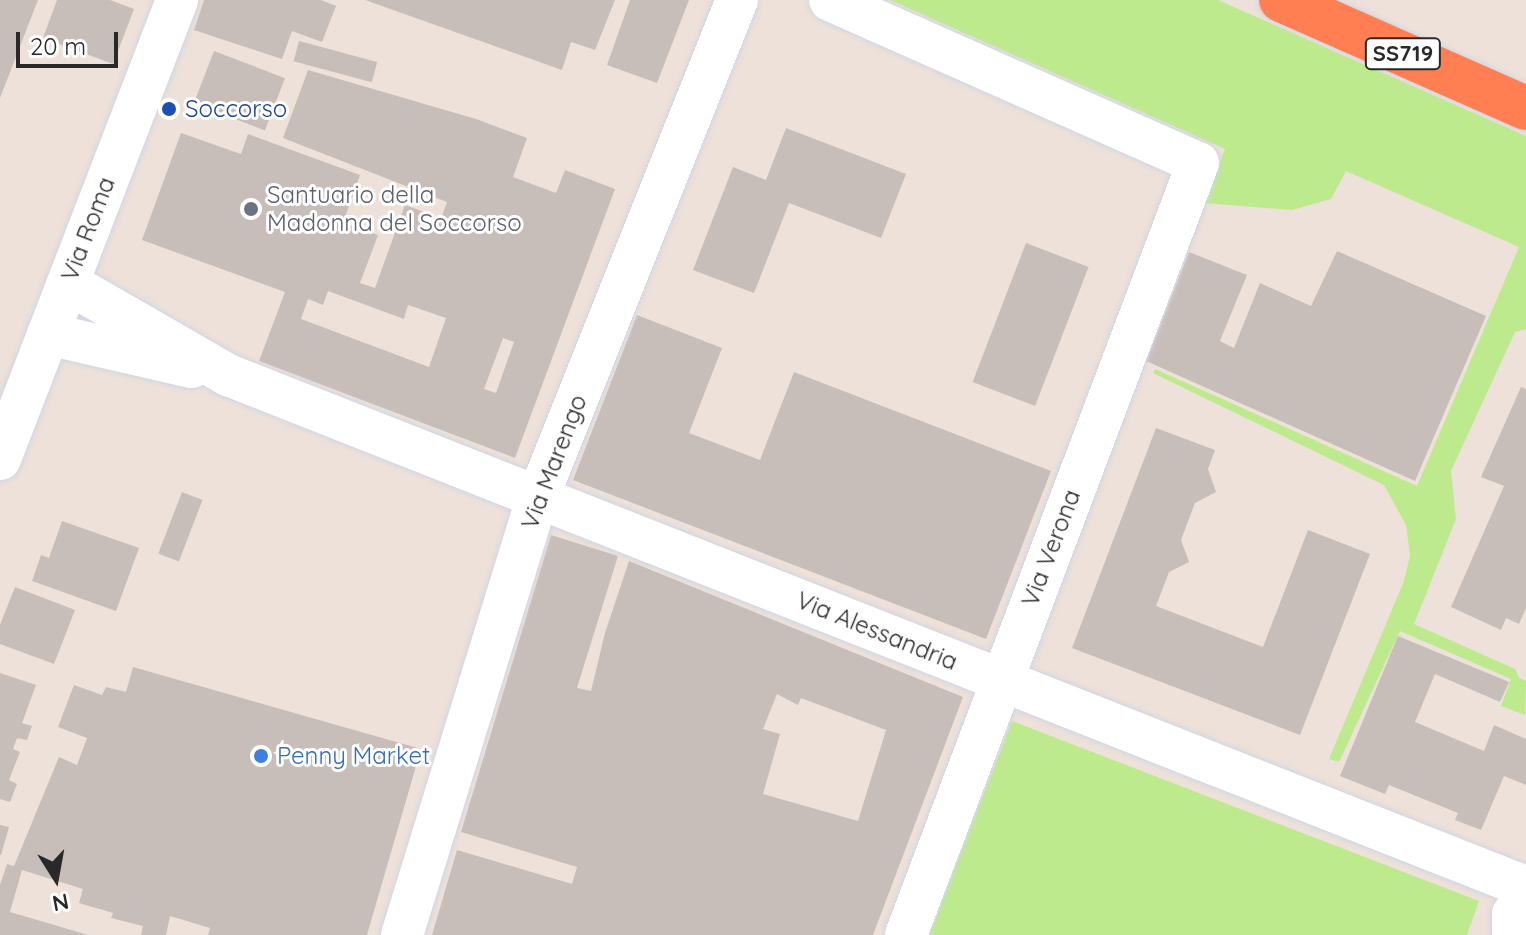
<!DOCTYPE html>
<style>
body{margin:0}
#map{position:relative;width:1526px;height:935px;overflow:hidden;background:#ede1d9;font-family:Quicksand,sans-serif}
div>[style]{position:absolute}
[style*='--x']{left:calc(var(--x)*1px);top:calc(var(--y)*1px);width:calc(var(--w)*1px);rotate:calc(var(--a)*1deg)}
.green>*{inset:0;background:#beea8e}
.building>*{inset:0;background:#c8beb9;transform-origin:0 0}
.roads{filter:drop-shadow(0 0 2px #ced6e4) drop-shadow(0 0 2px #ced6e4)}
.minor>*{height:42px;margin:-21px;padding:0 21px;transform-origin:21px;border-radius:21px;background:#fff}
.highway>*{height:44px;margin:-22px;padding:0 22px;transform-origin:22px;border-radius:22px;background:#ff7e52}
.dots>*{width:22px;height:22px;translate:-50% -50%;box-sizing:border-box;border:4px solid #fff;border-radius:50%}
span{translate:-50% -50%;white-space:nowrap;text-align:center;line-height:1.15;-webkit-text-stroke:6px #fff;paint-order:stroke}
.shield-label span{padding:2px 6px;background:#fff;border:2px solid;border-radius:6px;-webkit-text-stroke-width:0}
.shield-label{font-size:22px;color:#292929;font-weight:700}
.transit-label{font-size:24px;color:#164399}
.left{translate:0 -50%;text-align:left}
.worship-label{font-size:24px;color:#5b616d}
.street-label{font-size:24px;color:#292929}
.shop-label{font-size:24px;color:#366cbe}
.north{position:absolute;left:16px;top:839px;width:80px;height:80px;-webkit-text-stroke:6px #fff;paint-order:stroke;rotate:169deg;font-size:22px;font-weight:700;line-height:32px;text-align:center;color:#292929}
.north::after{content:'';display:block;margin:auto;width:28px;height:36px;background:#292929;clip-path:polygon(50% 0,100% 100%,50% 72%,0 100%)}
.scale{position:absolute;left:16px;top:32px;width:102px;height:36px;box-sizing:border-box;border:4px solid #292929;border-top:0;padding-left:10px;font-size:24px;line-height:28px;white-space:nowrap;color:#292929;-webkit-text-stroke:6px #fff;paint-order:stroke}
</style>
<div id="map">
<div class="green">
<div style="clip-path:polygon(890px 0,1218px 0,1526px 136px,1526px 329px,1515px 332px,1451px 471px,1456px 519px,1414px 624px,1515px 669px,1519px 678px,1526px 681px,1525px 715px,1501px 706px,1511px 679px,1400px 631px,1339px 762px,1329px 759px,1404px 581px,1410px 555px,1406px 525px,1384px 485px,1153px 373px,1155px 369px,1417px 486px,1519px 247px,1346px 171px,1331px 199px,1292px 210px,1204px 203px,1225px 149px)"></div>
<div style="clip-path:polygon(1012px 721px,1479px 901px,1467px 935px,929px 935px)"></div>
</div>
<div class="building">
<div style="clip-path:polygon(0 0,38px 0,0 98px)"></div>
<div style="clip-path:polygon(57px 0,110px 0,134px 9px,113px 64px,43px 38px)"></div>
<div style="clip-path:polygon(204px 0,321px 0,336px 6px,322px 42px,292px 31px,282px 59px,194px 30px)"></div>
<div style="clip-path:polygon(365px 0,615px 0,595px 50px,571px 42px,562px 70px)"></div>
<div style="clip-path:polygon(630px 0,689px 0,657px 83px,607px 65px)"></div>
<div style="left:299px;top:41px;width:81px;height:21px;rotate:15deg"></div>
<div style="left:214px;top:51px;width:76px;height:56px;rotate:21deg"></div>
<div style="clip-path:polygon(evenodd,308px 70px,476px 119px,527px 138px,513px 177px,556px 193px,565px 170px,615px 189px,515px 458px,259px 361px,285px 292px,142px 240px,181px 133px,241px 154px,248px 134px,360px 175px,343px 223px,378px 235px,360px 283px,375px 288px,405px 205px,441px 218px,447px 202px,283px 138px,308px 70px,328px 291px,404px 319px,408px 305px,446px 318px,429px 367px,301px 319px,308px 299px,323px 305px,328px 291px,308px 70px,503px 338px,514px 342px,496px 393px,484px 389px,503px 338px)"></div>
<div style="clip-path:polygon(786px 128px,906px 174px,881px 238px,789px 203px,754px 293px,693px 270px,733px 167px,766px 180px)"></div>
<div style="left:1026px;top:243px;width:67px;height:149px;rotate:21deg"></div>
<div style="clip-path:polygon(1337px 251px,1486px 316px,1415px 481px,1146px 361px,1189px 252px,1247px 275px,1220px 341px,1234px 348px,1260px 283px,1311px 306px)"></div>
<div style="clip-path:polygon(637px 315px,722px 348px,689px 433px,760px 460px,794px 372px,1051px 471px,986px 639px,573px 480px)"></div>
<div style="clip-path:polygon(1521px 387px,1526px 389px,1526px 608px,1519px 624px,1506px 618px,1501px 630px,1451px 607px,1504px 486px,1481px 477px)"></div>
<div style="clip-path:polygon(1156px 428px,1215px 450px,1208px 469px,1216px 492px,1195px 503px,1181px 540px,1189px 562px,1169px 572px,1156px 606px,1263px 647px,1308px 530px,1370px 554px,1300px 735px,1072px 648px)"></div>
<div style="left:182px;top:492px;width:22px;height:66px;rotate:21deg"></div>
<div style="clip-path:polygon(62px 521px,139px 548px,116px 611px,32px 581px,41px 555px,49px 558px)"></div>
<div style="clip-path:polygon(evenodd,551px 535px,618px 556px,577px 688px,591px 691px,605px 633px,629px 561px,963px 697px,873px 935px,432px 935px,457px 850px,572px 884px,577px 867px,461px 832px,551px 535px,777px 694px,798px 705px,801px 698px,886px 730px,858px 821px,763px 794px,780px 734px,763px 729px,777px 694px)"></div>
<div style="clip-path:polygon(15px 587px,75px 610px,54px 664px,0 644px,0 625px)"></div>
<div style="clip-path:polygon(1398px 636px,1509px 682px,1500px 702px,1435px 674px,1415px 722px,1484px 751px,1494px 725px,1526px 739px,1526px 785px,1504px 776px,1481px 830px,1455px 820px,1458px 813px,1389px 785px,1385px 794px,1340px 776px)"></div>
<div style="clip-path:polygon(133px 667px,421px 749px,367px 935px,208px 935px,210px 928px,170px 916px,166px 935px,141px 935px,143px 926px,111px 918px,113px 913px,79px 903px,83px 889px,22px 870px,10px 912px,88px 935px,0 935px,0 885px,7px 864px,14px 866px,59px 757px,77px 765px,87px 738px,58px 727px,74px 685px,102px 695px,106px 687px,126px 692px)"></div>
<div style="clip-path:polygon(0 673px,36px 685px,22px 723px,32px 726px,27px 740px,17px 738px,13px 749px,20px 752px,9px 780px,17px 784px,10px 802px,0 799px)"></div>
<div style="clip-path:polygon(0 825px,9px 827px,1px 855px,0 855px)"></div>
</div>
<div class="roads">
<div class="minor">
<div style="--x:830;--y:0;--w:402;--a:23.9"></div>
<div style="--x:1198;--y:163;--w:825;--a:110.72"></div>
<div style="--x:68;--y:283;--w:185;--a:29.9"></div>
<div style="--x:228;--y:375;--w:1395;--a:21.53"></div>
<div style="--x:48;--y:334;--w:147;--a:13"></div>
<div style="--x:0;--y:459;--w:492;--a:-68.9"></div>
<div style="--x:402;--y:935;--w:459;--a:-72.8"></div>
<div style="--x:538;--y:497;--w:535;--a:-68.18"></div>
<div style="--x:1513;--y:935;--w:21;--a:-90"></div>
<div style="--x:1513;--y:914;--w:21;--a:-53"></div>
</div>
<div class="highway">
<div style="--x:1281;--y:0;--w:268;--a:23.8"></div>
</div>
</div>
<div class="dots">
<div style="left:169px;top:109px;background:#1a4fb4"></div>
<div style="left:251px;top:209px;background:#6b7280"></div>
<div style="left:261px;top:756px;background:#3f7fe0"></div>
</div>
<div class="shield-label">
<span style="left:1403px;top:54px">SS719</span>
</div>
<div class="transit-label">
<span class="left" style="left:185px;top:109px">Soccorso</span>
</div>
<div class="worship-label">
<span class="left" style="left:267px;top:209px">Santuario della<br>Madonna del Soccorso</span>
</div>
<div class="street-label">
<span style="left:88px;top:229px;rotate:-69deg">Via Roma</span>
<span style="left:554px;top:462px;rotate:-69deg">Via Marengo</span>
<span style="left:1051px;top:548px;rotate:-69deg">Via Verona</span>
<span style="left:877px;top:631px;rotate:22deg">Via Alessandria</span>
</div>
<div class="shop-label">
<span class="left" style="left:277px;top:756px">Penny Market</span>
</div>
<div class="north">N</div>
<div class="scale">20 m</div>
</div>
